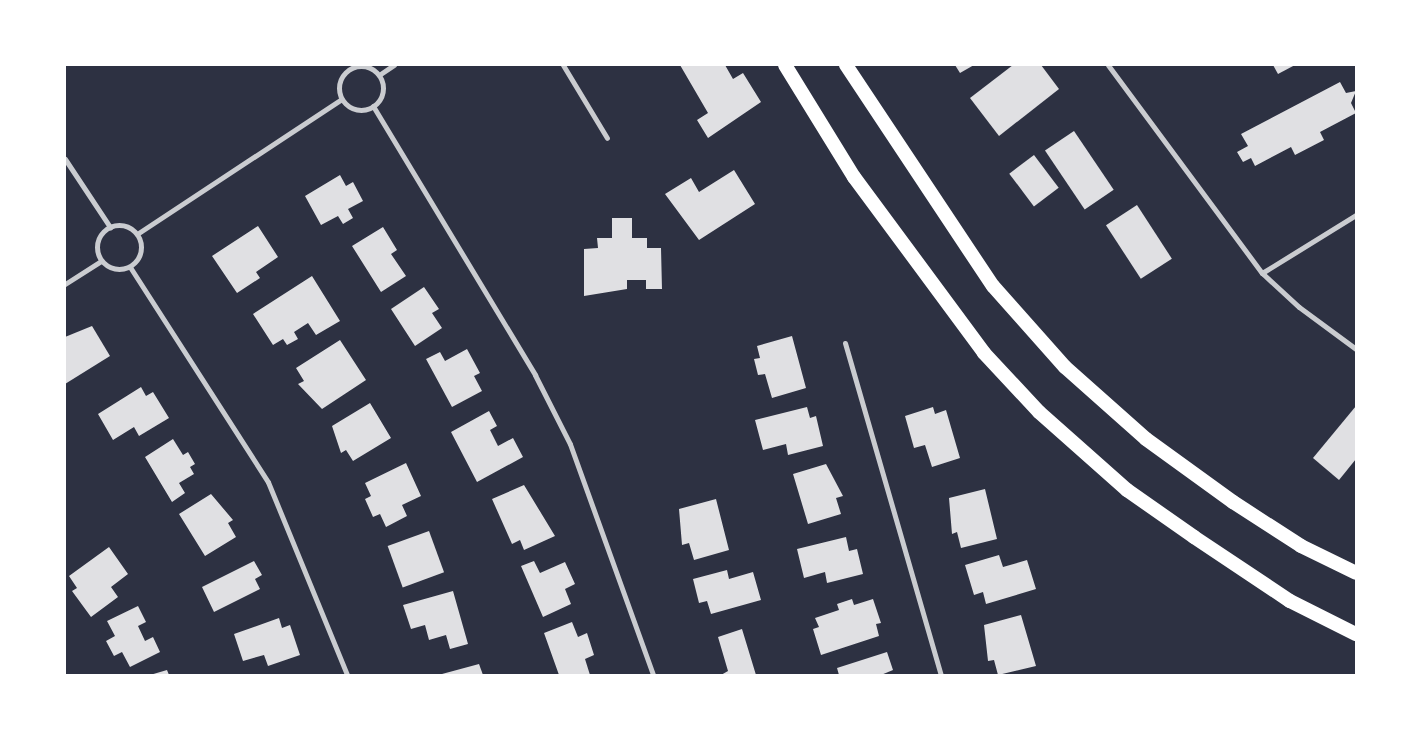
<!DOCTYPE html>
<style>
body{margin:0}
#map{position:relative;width:1421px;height:740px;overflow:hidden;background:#2d3142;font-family:"Asap Condensed",sans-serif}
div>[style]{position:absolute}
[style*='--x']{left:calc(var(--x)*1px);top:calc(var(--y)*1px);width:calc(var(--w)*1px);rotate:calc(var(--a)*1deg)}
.building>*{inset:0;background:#e0e0e3;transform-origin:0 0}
.minor>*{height:5px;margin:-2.5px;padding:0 2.5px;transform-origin:2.5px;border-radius:2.5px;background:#caccd0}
.minor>.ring{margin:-2.5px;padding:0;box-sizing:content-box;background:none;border:5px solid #caccd0;border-radius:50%}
.trunk>*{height:14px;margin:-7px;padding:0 7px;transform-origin:7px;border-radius:7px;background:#fff}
span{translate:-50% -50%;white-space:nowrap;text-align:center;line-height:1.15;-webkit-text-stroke:5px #fff;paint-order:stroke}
.frame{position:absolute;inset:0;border:66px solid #fff;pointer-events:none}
</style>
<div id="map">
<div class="building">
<div style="clip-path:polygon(680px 65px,725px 65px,733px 79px,743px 73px,761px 102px,708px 138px,697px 120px,708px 113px)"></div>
<div style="clip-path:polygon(955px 65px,974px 65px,960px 73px)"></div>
<div style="clip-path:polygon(1013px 65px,1041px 65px,1059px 89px,999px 136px,970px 98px)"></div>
<div style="clip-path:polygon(1273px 65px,1295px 65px,1278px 74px)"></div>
<div style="clip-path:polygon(1340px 82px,1346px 93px,1356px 91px,1351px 103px,1356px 113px,1320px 132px,1324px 140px,1295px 155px,1291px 147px,1255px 166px,1251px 158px,1243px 162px,1237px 152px,1248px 146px,1241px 134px)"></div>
<div style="left:1074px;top:131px;width:71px;height:35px;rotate:56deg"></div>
<div style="left:1034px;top:155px;width:41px;height:31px;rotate:53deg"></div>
<div style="clip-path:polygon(734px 170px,755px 204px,699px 240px,665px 194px,691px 178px,699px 192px)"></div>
<div style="clip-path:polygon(340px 175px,346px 186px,353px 182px,363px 201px,348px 209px,353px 218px,343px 224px,338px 216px,321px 225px,305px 196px)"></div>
<div style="left:1137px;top:205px;width:64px;height:37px;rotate:57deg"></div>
<div style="clip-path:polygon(612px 218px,632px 218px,632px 238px,647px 238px,647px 248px,661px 248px,662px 289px,646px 289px,646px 280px,627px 280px,627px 289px,584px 296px,584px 249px,598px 248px,597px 238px,612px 238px)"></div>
<div style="clip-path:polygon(258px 226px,278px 257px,256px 272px,260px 278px,237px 293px,212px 256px)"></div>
<div style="clip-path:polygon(383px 227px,397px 250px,391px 254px,406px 276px,381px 292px,352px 246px)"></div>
<div style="clip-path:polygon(312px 276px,340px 321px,316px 335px,308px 323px,294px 332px,298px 339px,287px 345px,283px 339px,273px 345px,253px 314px)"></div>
<div style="clip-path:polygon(424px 287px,439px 309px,432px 313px,442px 328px,415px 346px,391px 309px)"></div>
<div style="clip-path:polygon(92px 326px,110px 356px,65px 384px,65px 337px)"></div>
<div style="clip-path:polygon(792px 336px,806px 388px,772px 398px,765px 374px,758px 375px,754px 359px,760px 358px,757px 346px)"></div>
<div style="clip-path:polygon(340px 340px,366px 380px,322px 409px,298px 384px,304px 381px,296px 368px)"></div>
<div style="clip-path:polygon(467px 349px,480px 373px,474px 376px,482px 391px,452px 407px,426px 359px,440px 352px,445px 361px)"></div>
<div style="clip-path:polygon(141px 387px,146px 396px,153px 392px,169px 418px,139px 436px,134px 427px,113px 440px,98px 414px)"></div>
<div style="clip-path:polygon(370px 403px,391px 438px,353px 461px,346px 450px,341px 453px,332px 426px)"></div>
<div style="clip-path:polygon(1356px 406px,1356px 459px,1339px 480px,1313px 458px)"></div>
<div style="clip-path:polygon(807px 407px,810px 418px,816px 416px,823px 446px,788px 455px,786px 444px,763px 450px,755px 420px)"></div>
<div style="clip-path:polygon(933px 407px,935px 414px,946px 410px,960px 458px,932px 467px,925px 445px,914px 448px,905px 416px)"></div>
<div style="clip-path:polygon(489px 411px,497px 426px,490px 430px,498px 446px,513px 438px,523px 457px,477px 482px,451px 432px)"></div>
<div style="clip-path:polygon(173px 439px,183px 455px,188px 452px,195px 464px,190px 467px,194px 474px,179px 483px,185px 493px,172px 502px,145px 457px)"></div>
<div style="clip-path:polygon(406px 463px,421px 496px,402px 505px,407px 516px,386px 527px,380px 514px,373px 517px,365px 499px,371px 496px,365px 483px)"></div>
<div style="clip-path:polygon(826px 464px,843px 496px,836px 498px,841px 514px,808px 524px,793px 474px)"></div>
<div style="clip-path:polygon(524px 485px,555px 536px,524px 550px,520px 540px,512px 544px,492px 499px)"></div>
<div style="clip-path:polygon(985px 489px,997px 539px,961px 548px,957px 532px,952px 534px,949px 498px)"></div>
<div style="clip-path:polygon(211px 494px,233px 520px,228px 523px,236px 537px,205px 556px,179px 514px)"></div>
<div style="clip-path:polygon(716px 499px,729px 550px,694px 560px,689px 543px,682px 545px,679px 509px)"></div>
<div style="left:429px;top:531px;width:44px;height:44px;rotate:70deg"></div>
<div style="clip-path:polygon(846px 537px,849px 551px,857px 549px,863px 574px,827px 583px,825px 572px,804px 578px,797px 549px)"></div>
<div style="clip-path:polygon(109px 547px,128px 574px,111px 587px,118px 597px,91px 617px,72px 591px,77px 588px,69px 576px)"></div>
<div style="clip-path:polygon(999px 555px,1003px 567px,1027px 560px,1036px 589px,986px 604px,983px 592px,974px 595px,965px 565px)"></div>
<div style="clip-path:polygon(254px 561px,262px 575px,255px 579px,260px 589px,214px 612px,202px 587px)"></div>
<div style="clip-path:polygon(534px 561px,540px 573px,565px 562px,575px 584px,565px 589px,571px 604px,543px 617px,521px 566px)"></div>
<div style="clip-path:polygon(727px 570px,729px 579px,753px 572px,761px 600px,711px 614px,707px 601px,699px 603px,693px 579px)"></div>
<div style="clip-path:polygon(453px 591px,468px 644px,450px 649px,446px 635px,429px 640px,425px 625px,411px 629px,403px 605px)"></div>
<div style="clip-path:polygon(852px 599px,854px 605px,873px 599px,881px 623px,876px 624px,879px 636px,821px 655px,813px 629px,819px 627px,815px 618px,839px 610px,837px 604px)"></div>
<div style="clip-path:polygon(138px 606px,146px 622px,138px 626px,145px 641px,153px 637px,160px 652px,130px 667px,122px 652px,114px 656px,106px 641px,115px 636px,107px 621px)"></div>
<div style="clip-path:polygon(1021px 615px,1036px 666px,998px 675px,994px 660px,988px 661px,984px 625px)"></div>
<div style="clip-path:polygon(279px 618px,282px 628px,290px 625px,300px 655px,268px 666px,264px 655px,243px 661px,234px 634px)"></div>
<div style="clip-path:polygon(572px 622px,578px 637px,587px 633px,594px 655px,585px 659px,590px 675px,559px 675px,544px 633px)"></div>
<div style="clip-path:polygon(742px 629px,756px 675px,721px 675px,728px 671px,718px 637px)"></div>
<div style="clip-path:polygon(887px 652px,893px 670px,881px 675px,839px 675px,837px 668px)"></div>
<div style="clip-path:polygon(479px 664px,483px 675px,442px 675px,442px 674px)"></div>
<div style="clip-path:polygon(167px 670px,169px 675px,150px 675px)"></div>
</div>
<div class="minor">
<div style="--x:563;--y:65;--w:85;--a:58.9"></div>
<div style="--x:1108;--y:65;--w:259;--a:53.5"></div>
<div style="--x:1262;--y:273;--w:50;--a:42.6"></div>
<div style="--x:1299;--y:307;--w:71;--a:36.4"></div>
<div class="ring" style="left:339px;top:66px;width:39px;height:39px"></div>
<div style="--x:379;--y:75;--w:18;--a:-34"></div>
<div style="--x:373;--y:106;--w:314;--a:58.9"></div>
<div style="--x:535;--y:375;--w:77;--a:63.1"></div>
<div style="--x:570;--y:444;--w:245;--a:70.2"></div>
<div style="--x:65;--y:159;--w:82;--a:56.5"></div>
<div class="ring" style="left:97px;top:225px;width:39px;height:39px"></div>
<div style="--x:137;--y:234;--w:245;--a:-33.4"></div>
<div style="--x:130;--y:267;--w:255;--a:57.3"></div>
<div style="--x:268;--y:482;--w:209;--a:67.7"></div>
<div style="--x:1262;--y:273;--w:110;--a:-31.7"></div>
<div style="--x:65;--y:284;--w:43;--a:-32.6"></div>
<div style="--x:845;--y:343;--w:346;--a:73.9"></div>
</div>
<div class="trunk">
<div style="--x:785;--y:65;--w:132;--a:58.4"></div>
<div style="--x:854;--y:177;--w:219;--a:53.5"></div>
<div style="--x:984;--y:353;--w:81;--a:47"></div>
<div style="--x:1039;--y:412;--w:118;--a:41.6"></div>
<div style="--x:1127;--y:490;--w:82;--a:35"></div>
<div style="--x:1194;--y:537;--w:115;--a:33.7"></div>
<div style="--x:1290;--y:601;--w:74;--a:26.6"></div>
<div style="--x:846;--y:65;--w:265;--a:56.4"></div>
<div style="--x:993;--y:286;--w:108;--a:48.4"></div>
<div style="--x:1065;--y:367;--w:108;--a:41.6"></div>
<div style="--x:1146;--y:439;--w:107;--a:35.9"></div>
<div style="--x:1233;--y:502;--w:81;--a:32.9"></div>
<div style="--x:1301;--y:546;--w:61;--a:26.1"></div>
</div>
<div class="frame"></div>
</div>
